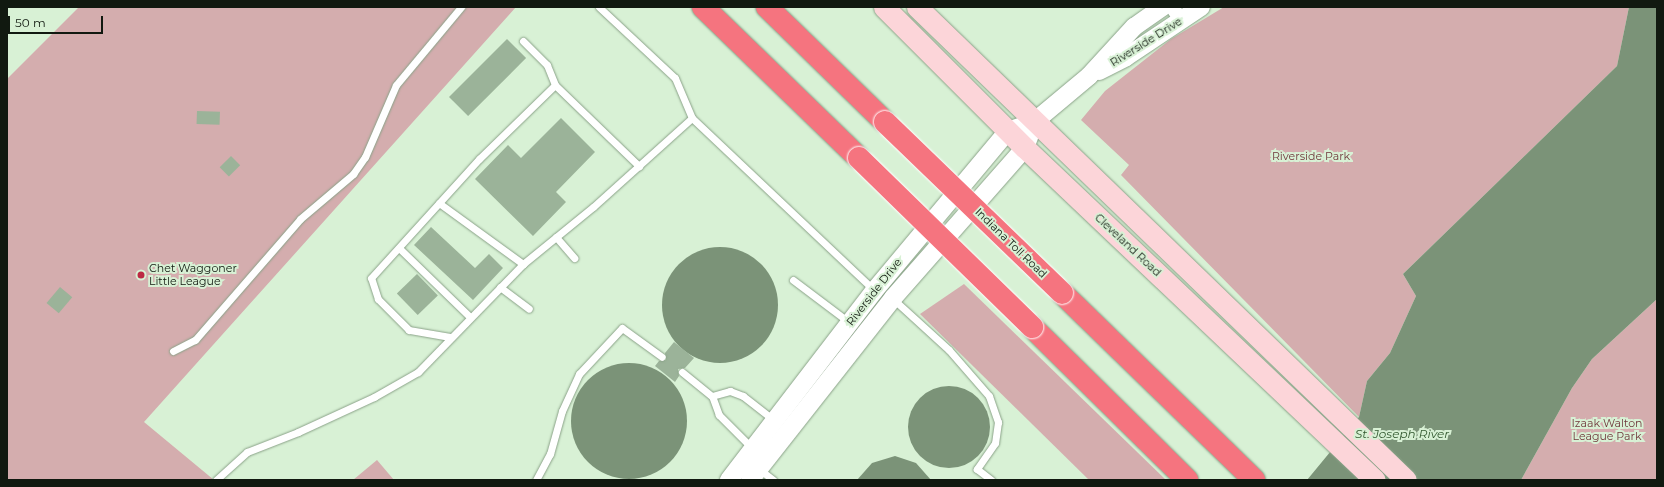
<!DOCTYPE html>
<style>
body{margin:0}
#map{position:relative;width:1664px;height:487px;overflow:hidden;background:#d8f1d5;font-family:Montserrat,sans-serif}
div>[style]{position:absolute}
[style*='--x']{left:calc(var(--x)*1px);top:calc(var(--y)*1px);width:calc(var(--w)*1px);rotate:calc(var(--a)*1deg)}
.green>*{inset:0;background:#d4adae}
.water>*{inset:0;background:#7b9378}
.round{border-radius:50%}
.building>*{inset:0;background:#9bb399;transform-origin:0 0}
.roads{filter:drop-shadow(0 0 1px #8aa288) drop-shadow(0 0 1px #8aa288)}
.service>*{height:7px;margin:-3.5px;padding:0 3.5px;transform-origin:3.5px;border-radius:3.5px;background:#fff}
.minor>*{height:14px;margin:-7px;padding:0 7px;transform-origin:7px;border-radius:7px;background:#fff}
.tertiary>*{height:18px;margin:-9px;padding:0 9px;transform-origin:9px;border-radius:9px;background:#fff}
.secondary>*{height:21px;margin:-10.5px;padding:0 10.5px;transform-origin:10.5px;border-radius:10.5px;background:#fcd5d9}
.motorway>*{height:22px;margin:-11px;padding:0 11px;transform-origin:11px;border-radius:11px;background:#f5747f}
.bridges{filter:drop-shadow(0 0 1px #fff) drop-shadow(0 0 1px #fff)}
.motorway-bridge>*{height:22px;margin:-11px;padding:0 11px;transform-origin:11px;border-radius:11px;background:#f5747f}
.dots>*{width:11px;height:11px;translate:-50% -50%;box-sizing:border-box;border:2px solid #d8f1d5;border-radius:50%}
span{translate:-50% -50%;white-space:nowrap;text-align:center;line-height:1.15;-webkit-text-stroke:4px #d8f1d5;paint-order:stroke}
.street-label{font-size:11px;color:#111910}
.park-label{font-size:11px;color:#6f373b}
.poi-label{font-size:11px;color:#111910}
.left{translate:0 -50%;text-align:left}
.water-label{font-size:12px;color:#345a31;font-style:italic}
.frame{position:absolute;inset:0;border:8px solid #111910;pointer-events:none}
.scale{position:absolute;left:8px;top:16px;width:95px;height:18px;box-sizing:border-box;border:2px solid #111910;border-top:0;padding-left:5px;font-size:12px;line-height:14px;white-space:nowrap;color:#111910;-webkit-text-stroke:3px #d8f1d5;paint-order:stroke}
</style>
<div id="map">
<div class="green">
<div style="clip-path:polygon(79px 7px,516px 7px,144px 422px,214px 480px,7px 480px,7px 79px)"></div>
<div style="clip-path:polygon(1224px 7px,1629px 7px,1617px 66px,1403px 274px,1416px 296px,1390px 353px,1367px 381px,1359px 417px,1121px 175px,1129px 165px,1081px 120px,1105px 91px,1171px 39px)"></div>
<div style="clip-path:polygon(964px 284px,1166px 480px,1089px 480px,920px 314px)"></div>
<div style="clip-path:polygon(1657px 299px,1657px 480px,1521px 480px,1572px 388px,1592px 359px)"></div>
<div style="clip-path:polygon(377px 460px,394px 480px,353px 480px)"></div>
</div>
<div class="water">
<div style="clip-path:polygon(1629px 7px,1657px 7px,1657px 299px,1592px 359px,1572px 388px,1521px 480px,1307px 480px,1359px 417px,1367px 381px,1390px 353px,1416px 296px,1403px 274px,1617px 66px)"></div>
<div class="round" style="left:662px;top:247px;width:116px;height:116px"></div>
<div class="round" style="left:571px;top:363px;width:116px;height:116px"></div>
<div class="round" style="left:908px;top:386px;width:82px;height:82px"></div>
<div style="clip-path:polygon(895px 456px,916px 463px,931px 480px,857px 480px,872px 463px)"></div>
</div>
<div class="building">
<div style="left:507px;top:39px;width:27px;height:82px;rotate:45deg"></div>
<div style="left:197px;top:111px;width:23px;height:13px;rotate:2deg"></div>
<div style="clip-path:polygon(561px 118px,595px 152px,556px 192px,566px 202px,533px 236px,475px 179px,508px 145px,521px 158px)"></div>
<div style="left:231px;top:156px;width:13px;height:16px;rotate:45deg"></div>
<div style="clip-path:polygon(431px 227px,475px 268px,489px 254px,503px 268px,473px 300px,414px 245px)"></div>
<div style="left:417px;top:274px;width:30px;height:28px;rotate:46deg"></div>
<div style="left:60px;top:287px;width:16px;height:21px;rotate:40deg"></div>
<div style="clip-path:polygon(674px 342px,694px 358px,685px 368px,678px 369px,679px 376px,675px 382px,655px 366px,659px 361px,666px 360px,665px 353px)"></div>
</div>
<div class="roads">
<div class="service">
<div style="--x:599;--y:7;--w:104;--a:43.1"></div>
<div style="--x:675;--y:78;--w:43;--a:67"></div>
<div style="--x:692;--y:118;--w:250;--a:43.4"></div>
<div style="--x:523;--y:41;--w:34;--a:45"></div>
<div style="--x:547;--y:65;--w:22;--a:68"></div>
<div style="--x:439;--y:203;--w:104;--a:36"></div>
<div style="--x:523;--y:264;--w:90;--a:-39.2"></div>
<div style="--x:593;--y:207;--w:133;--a:-42"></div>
<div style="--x:556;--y:237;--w:28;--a:49"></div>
<div style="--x:399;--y:248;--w:99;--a:44.2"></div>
<div style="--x:793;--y:280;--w:71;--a:37"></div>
<div style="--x:500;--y:287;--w:36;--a:37"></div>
<div style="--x:892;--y:298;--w:77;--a:42.4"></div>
<div style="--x:949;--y:350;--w:61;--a:49"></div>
<div style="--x:989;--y:396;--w:28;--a:71"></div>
<div style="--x:998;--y:422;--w:21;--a:98"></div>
<div style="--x:995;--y:443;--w:32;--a:125"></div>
<div style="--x:977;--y:469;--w:18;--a:38"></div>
<div style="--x:450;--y:337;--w:42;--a:-170.3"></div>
<div style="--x:409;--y:330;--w:44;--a:-135"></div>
<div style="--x:378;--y:299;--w:22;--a:-108"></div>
<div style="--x:371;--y:278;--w:161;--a:-47.8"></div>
<div style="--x:479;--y:159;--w:106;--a:-44.2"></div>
<div style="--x:555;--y:85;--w:117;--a:44"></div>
<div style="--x:173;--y:351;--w:25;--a:-27"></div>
<div style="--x:195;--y:340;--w:160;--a:-49"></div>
<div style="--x:300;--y:219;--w:70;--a:-40.3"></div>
<div style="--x:353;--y:174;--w:21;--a:-55"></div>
<div style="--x:365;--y:157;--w:78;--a:-66.7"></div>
<div style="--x:396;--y:85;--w:102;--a:-50.2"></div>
<div style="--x:682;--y:372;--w:38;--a:39"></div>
<div style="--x:752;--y:448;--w:47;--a:-135"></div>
<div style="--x:719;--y:415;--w:20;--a:-110"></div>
<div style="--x:712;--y:396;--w:19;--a:-16"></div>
<div style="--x:730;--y:391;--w:14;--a:21"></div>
<div style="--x:743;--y:396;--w:41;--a:38"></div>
<div style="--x:759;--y:469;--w:18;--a:38"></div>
<div style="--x:216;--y:480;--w:42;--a:-42.1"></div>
<div style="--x:247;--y:452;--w:55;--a:-21.4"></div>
<div style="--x:298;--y:432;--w:84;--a:-24.7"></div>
<div style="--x:374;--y:397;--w:51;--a:-29.6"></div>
<div style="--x:418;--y:372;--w:151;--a:-45.8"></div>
<div style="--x:536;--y:480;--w:30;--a:-62"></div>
<div style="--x:550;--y:454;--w:45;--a:-74.4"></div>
<div style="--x:562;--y:411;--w:41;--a:-65.3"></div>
<div style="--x:579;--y:374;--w:63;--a:-46.9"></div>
<div style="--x:622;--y:328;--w:49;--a:35.9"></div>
</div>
<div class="minor">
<div style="--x:1172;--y:7;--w:16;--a:55"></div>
</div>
<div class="tertiary">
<div style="--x:1099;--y:71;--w:30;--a:-27"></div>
<div style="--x:1126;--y:57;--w:90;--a:-33.7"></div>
<div style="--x:729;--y:480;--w:238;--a:-52.5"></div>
<div style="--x:874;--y:291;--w:209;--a:-50.1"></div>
<div style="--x:1008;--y:131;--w:28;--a:-19"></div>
<div style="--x:1034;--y:122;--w:72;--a:-39.9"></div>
<div style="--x:1089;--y:76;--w:67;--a:-47.4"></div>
<div style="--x:1134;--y:27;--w:35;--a:-35"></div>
<div style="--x:750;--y:480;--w:231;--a:-51.8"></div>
<div style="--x:893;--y:298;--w:200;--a:-48.7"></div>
<div style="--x:1025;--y:148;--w:15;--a:-70"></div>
</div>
<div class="secondary">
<div style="--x:884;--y:7;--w:199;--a:45"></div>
<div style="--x:1025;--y:148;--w:482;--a:43.5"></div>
<div style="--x:917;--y:7;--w:680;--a:44.05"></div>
</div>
<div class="motorway">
<div style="--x:703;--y:7;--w:217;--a:44.1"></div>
<div style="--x:767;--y:7;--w:165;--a:44.3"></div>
<div style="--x:1062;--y:293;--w:268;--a:44.2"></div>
<div style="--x:1032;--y:327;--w:218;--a:44.6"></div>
</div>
</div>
<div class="bridges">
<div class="motorway-bridge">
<div style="--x:885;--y:122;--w:246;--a:44"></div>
<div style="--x:859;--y:158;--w:242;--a:44.3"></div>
</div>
</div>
<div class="dots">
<div style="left:141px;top:275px;background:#bc2a44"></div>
</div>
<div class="street-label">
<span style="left:1146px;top:42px;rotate:-32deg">Riverside Drive</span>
<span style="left:1011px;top:243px;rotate:44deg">Indiana Toll Road</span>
<span style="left:1128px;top:245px;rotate:43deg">Cleveland Road</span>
<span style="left:874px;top:292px;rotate:-52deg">Riverside Drive</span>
</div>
<div class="park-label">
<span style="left:1311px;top:156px">Riverside Park</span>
<span style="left:1607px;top:430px">Izaak Walton<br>League Park</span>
</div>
<div class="poi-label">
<span class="left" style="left:149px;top:275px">Chet Waggoner<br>Little League</span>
</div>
<div class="water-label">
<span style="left:1402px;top:434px">St. Joseph River</span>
</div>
<div class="frame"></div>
<div class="scale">50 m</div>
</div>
